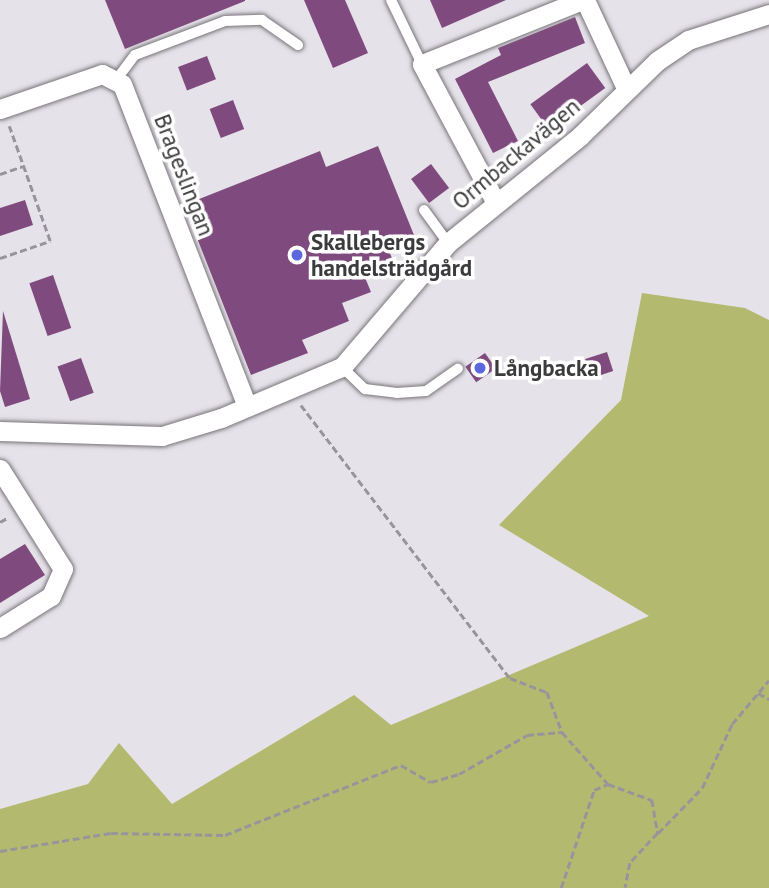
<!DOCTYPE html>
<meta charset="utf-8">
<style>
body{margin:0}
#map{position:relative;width:769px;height:888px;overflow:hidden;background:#e6e2e9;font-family:"PT Sans",sans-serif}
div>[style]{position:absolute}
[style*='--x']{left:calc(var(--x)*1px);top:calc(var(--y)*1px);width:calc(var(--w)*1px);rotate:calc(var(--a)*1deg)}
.green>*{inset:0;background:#b3ba70}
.building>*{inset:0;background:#7f4b7e;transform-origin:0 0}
.path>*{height:2.5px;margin-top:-1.25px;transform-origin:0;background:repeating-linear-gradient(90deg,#98959a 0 7px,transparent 0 10.5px)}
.roads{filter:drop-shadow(0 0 2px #78747a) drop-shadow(0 0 2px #78747a)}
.service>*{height:10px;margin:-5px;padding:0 5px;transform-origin:5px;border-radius:5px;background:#fff}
.minor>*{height:19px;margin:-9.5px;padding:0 9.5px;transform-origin:9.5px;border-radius:9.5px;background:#fff}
.dots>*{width:19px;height:19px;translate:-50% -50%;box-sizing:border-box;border:4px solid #fff;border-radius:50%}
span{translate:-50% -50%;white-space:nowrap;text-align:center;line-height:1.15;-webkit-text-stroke:7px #fff;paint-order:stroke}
.street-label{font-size:23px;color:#3b3a3c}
.poi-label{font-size:23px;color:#3b3a3c;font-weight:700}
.left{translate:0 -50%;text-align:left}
</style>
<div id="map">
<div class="green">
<div style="clip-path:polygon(642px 293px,745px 308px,769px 320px,769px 888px,0 888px,0 809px,88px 784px,119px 743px,172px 804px,354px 695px,391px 725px,649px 616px,499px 525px,621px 400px)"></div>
</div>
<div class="building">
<div style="clip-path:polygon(105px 0,245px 0,245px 1px,125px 49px)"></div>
<div style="clip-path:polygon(304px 0,345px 0,368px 53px,333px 68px)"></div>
<div style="clip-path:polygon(430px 0,506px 0,442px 28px)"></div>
<div style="clip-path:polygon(575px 17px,585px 43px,488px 82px,518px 141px,493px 153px,455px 79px,501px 55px,498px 48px)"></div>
<div style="left:207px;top:56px;width:25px;height:31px;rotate:69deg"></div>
<div style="left:587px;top:63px;width:31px;height:70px;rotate:54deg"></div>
<div style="left:233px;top:100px;width:31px;height:25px;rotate:69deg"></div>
<div style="clip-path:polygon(378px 146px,414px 235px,387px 246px,394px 263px,364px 275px,371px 292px,342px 303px,349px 321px,302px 340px,308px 353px,251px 375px,184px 205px,320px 151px,326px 167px)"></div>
<div style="left:431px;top:164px;width:30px;height:25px;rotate:53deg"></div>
<div style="clip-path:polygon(25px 200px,33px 225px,0 236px,0 208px)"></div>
<div style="left:53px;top:275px;width:56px;height:25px;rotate:71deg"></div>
<div style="clip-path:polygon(3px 311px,30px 399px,5px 407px,0 391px)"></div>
<div style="left:607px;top:352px;width:20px;height:23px;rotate:72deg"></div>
<div style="left:485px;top:353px;width:19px;height:24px;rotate:55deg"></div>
<div style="left:81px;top:358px;width:37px;height:25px;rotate:70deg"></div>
<div style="clip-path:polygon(25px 544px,45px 575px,0 603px,0 559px)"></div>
</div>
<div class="path">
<div style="--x:0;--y:174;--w:24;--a:-19"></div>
<div style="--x:0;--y:258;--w:53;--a:-18.8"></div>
<div style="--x:50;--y:241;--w:122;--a:-109.6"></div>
<div style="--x:301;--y:405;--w:344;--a:52.6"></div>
<div style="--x:510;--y:678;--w:40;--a:21"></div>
<div style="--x:547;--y:692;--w:43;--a:69.4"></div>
<div style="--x:0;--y:522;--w:10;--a:-29"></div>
<div style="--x:758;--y:693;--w:13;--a:29"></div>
<div style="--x:658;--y:833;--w:63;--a:-45.6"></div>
<div style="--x:702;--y:788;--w:71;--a:-64.9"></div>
<div style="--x:732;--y:724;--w:57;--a:-49.9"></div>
<div style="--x:0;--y:851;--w:112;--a:-9.2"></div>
<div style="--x:111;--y:833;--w:114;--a:1"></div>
<div style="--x:225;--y:835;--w:189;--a:-21.7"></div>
<div style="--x:401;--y:765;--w:34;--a:30"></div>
<div style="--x:431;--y:782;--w:29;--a:-16"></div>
<div style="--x:459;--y:774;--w:78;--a:-29.8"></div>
<div style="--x:527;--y:735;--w:35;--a:-5"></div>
<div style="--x:562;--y:732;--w:69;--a:48.5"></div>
<div style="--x:561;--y:888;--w:103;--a:-71.4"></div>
<div style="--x:594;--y:790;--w:15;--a:-23"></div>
<div style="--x:608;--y:784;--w:47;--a:20"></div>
<div style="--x:652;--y:800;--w:34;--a:80"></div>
<div style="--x:658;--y:833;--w:41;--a:133"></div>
<div style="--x:630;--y:863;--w:25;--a:101"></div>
</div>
<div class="roads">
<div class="service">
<div style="--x:391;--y:0;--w:71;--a:64.2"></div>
<div style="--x:116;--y:80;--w:31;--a:-53"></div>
<div style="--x:135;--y:55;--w:96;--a:-20.7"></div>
<div style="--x:225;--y:21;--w:37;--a:-2"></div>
<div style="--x:262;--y:20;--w:44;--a:34.8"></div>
<div style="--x:424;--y:210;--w:41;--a:54"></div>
<div style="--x:342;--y:367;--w:32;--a:44"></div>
<div style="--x:365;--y:389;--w:32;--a:7"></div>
<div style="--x:397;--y:393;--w:29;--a:-4"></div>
<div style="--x:426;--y:391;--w:39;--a:-35"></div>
</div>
<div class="minor">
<div style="--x:585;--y:0;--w:99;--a:65"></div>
<div style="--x:0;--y:109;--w:108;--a:-18.9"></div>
<div style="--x:102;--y:74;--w:22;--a:27"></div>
<div style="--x:122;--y:84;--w:346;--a:68.8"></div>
<div style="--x:495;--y:201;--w:155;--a:-118.1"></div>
<div style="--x:422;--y:64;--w:172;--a:-21.8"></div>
<div style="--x:0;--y:431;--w:162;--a:1.8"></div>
<div style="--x:162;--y:436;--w:62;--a:-17"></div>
<div style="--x:221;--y:418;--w:131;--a:-22.9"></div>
<div style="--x:342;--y:367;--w:163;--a:-49.5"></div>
<div style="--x:448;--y:243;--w:170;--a:-39"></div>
<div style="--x:580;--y:136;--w:107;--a:-44.2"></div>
<div style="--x:657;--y:61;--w:37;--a:-34"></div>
<div style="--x:688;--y:40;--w:85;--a:-17.8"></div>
<div style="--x:0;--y:469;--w:118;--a:57.8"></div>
<div style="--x:63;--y:569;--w:30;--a:114"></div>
<div style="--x:51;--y:596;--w:60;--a:147.9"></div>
</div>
</div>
<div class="dots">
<div style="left:297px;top:255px;background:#5b67df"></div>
<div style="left:480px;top:368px;background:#5b67df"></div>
</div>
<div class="street-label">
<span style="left:516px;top:154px;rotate:-40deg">Ormbackavägen</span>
<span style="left:184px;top:175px;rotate:69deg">Brageslingan</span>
</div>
<div class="poi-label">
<span class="left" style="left:311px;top:255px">Skallebergs<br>handelsträdgård</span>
<span class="left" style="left:494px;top:368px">Långbacka</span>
</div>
</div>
